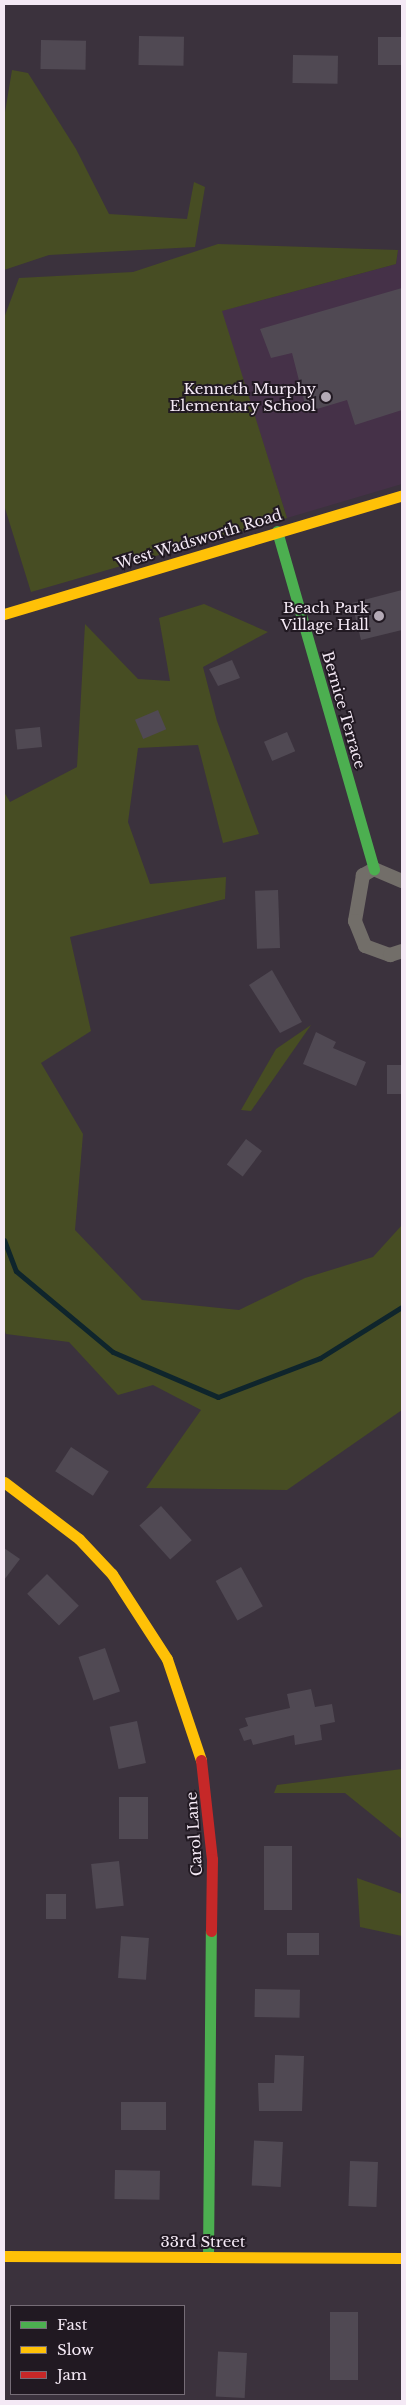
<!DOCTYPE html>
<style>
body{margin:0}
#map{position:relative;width:406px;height:2405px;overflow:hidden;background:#3b323d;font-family:"Libre Baskerville",serif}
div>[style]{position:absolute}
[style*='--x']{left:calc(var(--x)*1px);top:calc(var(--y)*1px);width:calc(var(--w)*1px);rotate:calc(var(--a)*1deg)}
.built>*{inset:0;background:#453148}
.green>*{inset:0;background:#474d23}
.stream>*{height:5px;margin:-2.5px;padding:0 2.5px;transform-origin:2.5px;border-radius:2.5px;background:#0f252c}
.building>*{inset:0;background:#504953;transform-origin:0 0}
.street>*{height:14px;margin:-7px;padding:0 7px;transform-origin:7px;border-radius:7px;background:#726e69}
.fast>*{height:11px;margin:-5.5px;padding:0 5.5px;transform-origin:5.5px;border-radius:5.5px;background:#4caf50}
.slow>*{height:11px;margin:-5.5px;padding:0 5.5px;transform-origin:5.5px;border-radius:5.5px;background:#ffc107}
.jam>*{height:11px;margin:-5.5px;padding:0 5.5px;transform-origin:5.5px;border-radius:5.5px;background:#c62828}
.dots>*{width:14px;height:14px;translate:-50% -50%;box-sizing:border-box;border:2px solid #211922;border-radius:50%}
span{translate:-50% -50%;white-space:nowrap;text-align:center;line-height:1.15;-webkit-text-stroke:4px #211922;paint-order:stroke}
.poi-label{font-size:15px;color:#f4e9f5}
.right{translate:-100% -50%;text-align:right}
.street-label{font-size:15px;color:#f4e9f5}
.frame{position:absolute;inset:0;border:5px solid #f4e9f5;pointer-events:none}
.legend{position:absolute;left:10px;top:2305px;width:175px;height:90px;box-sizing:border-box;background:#211922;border:1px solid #756c76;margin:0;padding:6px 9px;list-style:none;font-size:15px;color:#f4e9f5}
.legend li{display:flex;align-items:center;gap:10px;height:25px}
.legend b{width:25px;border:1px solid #756c76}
</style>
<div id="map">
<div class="built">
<div style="clip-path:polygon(398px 250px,402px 250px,402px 484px,287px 518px,221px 311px,396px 264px)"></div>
</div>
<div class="green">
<div style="clip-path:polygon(12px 70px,28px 73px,76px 149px,109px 214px,187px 219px,194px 182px,205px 187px,195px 247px,49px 255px,4px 270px,4px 118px)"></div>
<div style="clip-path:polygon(218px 244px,398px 250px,396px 264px,222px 311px,287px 518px,31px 592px,4px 505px,4px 318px,19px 278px,133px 272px)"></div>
<div style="clip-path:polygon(204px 604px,268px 632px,203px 667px,217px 721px,259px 834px,223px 843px,198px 745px,138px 748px,128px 822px,150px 884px,226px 877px,225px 899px,70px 937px,91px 1031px,41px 1063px,83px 1134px,75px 1230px,142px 1300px,239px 1310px,305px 1278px,373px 1257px,402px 1225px,402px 1410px,287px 1490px,146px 1488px,201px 1410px,153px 1385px,118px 1395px,69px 1342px,6px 1334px,4px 1329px,4px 792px,10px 802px,77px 767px,85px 624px,138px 679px,170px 681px,159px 618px)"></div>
<div style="clip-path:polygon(311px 1025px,251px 1111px,241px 1110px,276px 1049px)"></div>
<div style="clip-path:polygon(402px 1769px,402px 1839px,345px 1793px,274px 1793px,277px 1785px)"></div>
<div style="clip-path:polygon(357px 1878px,402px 1894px,402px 1936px,360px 1927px)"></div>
</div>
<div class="stream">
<div style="--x:4;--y:1240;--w:33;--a:69"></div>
<div style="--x:16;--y:1271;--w:126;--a:39.9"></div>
<div style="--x:113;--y:1352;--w:114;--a:23.2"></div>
<div style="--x:218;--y:1397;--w:109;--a:-20.9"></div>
<div style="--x:320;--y:1358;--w:97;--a:-31.9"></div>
</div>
<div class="building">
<div style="left:139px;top:36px;width:45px;height:29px;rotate:1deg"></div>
<div style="left:378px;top:37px;width:24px;height:28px"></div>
<div style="left:41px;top:40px;width:45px;height:29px;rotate:1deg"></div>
<div style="left:293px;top:55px;width:45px;height:28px;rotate:1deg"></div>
<div style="clip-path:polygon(402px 288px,402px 410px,355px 425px,347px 400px,307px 412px,292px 353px,271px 358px,260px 329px)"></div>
<div style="clip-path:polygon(402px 590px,402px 630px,361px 640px,352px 603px)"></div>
<div style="clip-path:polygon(232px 660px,240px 678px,218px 686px,209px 669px)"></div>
<div style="left:158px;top:710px;width:21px;height:25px;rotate:67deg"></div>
<div style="left:40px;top:727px;width:20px;height:25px;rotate:84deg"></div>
<div style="left:287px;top:732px;width:21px;height:25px;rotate:67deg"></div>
<div style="left:278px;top:890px;width:58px;height:23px;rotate:88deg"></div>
<div style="clip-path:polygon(272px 970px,302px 1022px,280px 1033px,249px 985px)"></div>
<div style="clip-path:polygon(316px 1032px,336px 1042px,333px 1048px,366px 1062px,356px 1086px,303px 1064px)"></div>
<div style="left:402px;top:1065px;width:29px;height:15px;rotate:90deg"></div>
<div style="left:246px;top:1139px;width:20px;height:32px;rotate:37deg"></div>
<div style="left:71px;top:1447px;width:45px;height:29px;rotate:33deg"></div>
<div style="left:161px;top:1506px;width:46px;height:29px;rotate:48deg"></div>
<div style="clip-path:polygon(4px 1548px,20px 1559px,4px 1580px)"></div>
<div style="left:241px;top:1567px;width:45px;height:29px;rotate:61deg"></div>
<div style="left:47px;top:1574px;width:45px;height:28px;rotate:45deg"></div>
<div style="left:105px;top:1648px;width:46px;height:28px;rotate:71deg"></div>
<div style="clip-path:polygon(311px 1689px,315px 1707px,332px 1704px,335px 1722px,320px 1725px,322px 1740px,295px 1745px,294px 1735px,253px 1745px,251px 1739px,244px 1741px,239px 1729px,248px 1726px,245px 1718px,290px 1708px,287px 1694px)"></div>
<div style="left:137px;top:1721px;width:43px;height:28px;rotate:78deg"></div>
<div style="left:119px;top:1797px;width:29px;height:42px"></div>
<div style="left:292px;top:1846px;width:64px;height:28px;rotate:90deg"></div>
<div style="left:119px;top:1861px;width:45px;height:28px;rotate:84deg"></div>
<div style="left:46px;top:1894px;width:20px;height:25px"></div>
<div style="left:287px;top:1933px;width:32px;height:22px"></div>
<div style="left:121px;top:1936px;width:28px;height:42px;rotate:4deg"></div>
<div style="left:255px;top:1989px;width:45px;height:28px;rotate:1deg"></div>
<div style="clip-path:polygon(275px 2055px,304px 2056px,302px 2111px,259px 2111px,258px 2083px,274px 2083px)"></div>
<div style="left:121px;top:2102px;width:45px;height:28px"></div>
<div style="left:283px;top:2142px;width:45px;height:29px;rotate:93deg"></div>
<div style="left:350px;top:2161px;width:28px;height:45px;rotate:2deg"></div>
<div style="left:115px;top:2170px;width:45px;height:29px;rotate:1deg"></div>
<div style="left:330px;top:2312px;width:28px;height:68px"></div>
<div style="left:247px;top:2353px;width:45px;height:29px;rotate:93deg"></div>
</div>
<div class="street">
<div style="--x:402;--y:881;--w:30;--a:-157"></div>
<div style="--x:374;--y:869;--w:13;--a:151"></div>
<div style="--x:363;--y:875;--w:47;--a:99.9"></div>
<div style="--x:355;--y:921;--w:27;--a:68"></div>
<div style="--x:365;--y:946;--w:27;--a:20"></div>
<div style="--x:390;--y:955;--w:13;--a:-18"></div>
</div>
<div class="fast">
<div style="--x:277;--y:531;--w:352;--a:74"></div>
<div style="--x:208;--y:2257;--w:326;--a:-89.5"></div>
</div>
<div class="slow">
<div style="--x:4;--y:614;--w:415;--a:-16.6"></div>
<div style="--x:4;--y:1482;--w:94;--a:37.2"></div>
<div style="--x:79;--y:1539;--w:48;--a:46.7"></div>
<div style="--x:112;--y:1574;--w:101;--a:57.1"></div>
<div style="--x:167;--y:1659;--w:107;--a:71.4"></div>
<div style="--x:4;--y:2256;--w:398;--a:0.3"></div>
</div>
<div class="jam">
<div style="--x:201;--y:1760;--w:100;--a:83.7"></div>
<div style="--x:212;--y:1859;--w:72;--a:90.8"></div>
</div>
<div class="dots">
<div style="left:326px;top:397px;background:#b3a9b5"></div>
<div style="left:379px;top:616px;background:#b3a9b5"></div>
</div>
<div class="poi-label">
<span class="right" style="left:316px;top:397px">Kenneth Murphy<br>Elementary School</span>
<span class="right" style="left:369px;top:616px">Beach Park<br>Village Hall</span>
</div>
<div class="street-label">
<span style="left:199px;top:539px;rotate:-17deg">West Wadsworth Road</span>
<span style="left:344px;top:710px;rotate:74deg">Bernice Terrace</span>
<span style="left:194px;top:1834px;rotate:-94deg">Carol Lane</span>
<span style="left:203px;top:2242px">33rd Street</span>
</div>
<div class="frame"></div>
<ul class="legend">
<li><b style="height:6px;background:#4caf50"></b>Fast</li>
<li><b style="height:6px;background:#ffc107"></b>Slow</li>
<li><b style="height:6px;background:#c62828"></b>Jam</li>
</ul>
</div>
